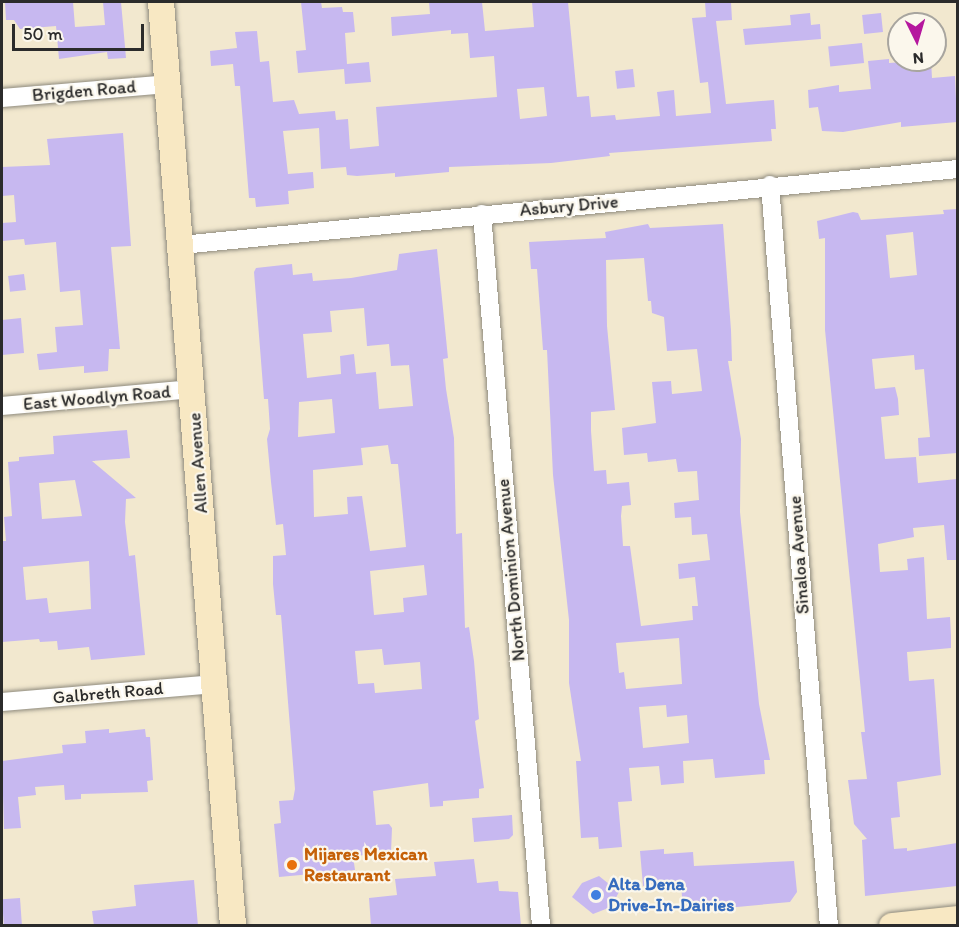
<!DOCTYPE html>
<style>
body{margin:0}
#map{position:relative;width:959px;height:927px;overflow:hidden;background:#f2e8cf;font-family:Itim,sans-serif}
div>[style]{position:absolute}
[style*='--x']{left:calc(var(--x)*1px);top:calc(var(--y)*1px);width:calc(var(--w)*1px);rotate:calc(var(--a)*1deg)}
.building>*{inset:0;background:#c7b8f0;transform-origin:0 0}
.roads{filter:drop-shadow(0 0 2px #8e8a7d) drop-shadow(0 0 2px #8e8a7d)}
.street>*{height:18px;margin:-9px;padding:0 9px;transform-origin:9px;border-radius:9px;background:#fff}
.secondary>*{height:26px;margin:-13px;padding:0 13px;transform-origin:13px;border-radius:13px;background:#f8e8c3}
.dots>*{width:16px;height:16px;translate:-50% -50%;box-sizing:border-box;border:3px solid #fbf7ec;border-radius:50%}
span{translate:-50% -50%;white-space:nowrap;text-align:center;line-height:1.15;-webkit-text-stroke:4.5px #fbf7ec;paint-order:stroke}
.street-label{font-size:18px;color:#2b2b2b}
.food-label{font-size:18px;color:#c56008;font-weight:700}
.left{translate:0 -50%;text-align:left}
.shop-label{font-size:18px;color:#366cbe;font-weight:700}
.frame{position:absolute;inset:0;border:3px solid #2b2b2b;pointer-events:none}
.north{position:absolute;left:887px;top:12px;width:60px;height:60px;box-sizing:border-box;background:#fbf7ec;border:2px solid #a8a59f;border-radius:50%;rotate:175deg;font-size:16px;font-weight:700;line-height:24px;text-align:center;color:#2b2b2b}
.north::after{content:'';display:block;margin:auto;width:21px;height:27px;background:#b5179e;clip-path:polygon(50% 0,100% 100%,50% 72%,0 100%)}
.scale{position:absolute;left:12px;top:24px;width:132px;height:27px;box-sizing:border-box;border:3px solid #2b2b2b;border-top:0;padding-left:8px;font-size:18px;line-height:21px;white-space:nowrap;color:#2b2b2b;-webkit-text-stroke:4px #fbf7ec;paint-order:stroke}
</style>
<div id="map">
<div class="building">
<div style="clip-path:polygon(5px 2px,73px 2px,75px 27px,105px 25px,103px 2px,121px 2px,126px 58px,108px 59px,107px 52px,59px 59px,56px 26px,20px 29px,14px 20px,6px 20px)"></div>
<div style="clip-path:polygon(301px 2px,321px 2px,322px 8px,342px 7px,343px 12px,353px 12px,355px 32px,345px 33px,347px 64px,369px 62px,371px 82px,345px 84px,344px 69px,298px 73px,296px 51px,306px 50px)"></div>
<div style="clip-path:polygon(evenodd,429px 2px,482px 2px,485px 31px,534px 27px,532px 2px,568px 2px,577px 97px,589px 96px,591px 117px,615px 115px,616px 120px,660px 116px,657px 92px,674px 90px,676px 116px,711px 113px,708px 82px,700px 83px,692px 18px,706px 17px,705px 2px,731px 2px,732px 20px,716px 21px,726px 104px,774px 100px,776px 129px,771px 129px,772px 141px,609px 153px,610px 156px,551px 163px,449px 167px,449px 172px,395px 177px,395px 173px,357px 176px,347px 175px,346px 167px,321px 169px,319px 128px,283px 131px,288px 174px,313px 172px,314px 188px,288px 191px,289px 204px,256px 207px,255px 198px,249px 198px,240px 86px,235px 86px,233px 64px,211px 66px,210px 51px,237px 48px,235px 32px,257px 31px,260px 62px,269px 61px,273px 102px,294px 100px,299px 114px,335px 111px,336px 120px,348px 119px,350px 149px,379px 146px,376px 107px,497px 97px,494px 56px,470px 58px,468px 33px,451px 34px,451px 30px,392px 36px,391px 17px,430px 14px,429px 2px,544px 87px,547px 116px,520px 119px,517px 89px,544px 87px)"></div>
<div style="clip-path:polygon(810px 13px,811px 25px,820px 24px,821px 39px,745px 45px,743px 29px,791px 25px,790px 15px)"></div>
<div style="left:881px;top:13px;width:19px;height:19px;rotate:84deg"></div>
<div style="left:862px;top:43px;width:20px;height:34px;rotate:84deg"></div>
<div style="clip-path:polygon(889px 59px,889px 63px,931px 60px,932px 78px,955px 76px,957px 122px,901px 127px,901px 122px,843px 132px,822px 131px,818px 107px,809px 108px,808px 90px,839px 85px,839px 92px,871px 89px,868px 61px)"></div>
<div style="left:633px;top:69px;width:18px;height:18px;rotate:84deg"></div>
<div style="clip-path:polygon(123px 133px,131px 246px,111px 247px,120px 349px,109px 349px,108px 371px,84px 373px,84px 366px,39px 370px,37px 354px,57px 352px,55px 327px,83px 325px,80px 290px,60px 292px,56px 242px,25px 245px,24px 239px,2px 241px,2px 223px,16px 222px,14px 195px,2px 196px,2px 167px,50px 165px,47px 139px)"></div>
<div style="clip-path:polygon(evenodd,957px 209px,957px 453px,919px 456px,918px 438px,930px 437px,924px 369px,915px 370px,914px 355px,872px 359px,875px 389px,895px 387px,898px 399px,899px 415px,881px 417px,885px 459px,916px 457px,918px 483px,957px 479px,957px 560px,947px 560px,944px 525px,913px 528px,914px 537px,878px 544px,880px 572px,908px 570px,907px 559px,924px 557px,927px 619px,950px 617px,951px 636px,951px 648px,907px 652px,909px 681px,934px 679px,941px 775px,897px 782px,900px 817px,891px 818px,894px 849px,907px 848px,907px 851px,957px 843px,957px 886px,865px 896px,862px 840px,867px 839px,854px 824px,848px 780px,867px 779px,861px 732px,865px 732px,825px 330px,825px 238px,819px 239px,817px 221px,853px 212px,858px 213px,861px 220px,944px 214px,943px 210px,957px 209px,913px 232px,917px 275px,890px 278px,886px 235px,913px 232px)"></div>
<div style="clip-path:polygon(evenodd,648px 224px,650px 228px,723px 224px,731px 330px,732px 361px,728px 361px,741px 439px,740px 512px,759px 704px,770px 760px,764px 760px,765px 774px,715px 778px,713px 759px,683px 761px,684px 783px,661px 785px,659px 766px,629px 768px,632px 801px,618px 802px,622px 847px,599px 849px,598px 837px,581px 838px,576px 761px,581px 761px,569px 683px,569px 620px,553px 475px,547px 350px,543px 350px,537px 269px,531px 269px,529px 242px,606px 238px,605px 232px,648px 224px,644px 258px,648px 301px,651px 301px,652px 313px,664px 317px,667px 351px,697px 349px,702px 391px,672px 394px,671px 381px,652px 382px,656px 423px,622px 428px,624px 455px,647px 453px,648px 462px,676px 459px,678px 472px,697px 471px,699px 500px,674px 503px,675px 518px,691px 517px,692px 535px,707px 534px,710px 560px,678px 564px,679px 579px,695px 577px,698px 606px,692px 606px,693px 620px,641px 626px,630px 546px,623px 546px,621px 516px,622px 506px,631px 505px,629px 482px,607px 484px,606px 470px,594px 471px,591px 431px,591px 412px,615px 410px,607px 326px,606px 260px,644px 258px,648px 224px,679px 638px,682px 684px,626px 689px,624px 672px,619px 673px,616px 643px,679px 638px,648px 224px,666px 705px,667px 717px,687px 715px,689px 743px,643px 748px,639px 707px,666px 705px)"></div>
<div style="clip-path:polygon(evenodd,437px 249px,448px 358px,443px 359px,446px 389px,454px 438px,456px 534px,462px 533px,465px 628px,469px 627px,474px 661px,479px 719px,475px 721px,484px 788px,479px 789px,479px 798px,443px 801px,443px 806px,430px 807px,428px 783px,373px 791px,376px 825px,389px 824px,392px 828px,391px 853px,353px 856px,355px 870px,279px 877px,274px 824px,281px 823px,279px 801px,293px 800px,295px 789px,281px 615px,276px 615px,273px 584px,273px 556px,286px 555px,283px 524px,276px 525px,271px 482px,267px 439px,270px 429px,268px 399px,264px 399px,254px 272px,256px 268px,292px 264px,293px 275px,312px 273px,313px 281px,351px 278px,397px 270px,399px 254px,437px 249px,364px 308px,367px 346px,389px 344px,391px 366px,409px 365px,413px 406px,379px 409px,376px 372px,356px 374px,354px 354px,340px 356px,341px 374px,307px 378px,303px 334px,332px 332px,330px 311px,364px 308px,437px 249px,332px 399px,335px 433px,298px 437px,299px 402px,332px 399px,437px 249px,388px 445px,391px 464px,398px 464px,406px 547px,370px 551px,362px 496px,347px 497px,348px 514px,314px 517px,313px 470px,363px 465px,361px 448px,388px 445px,437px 249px,424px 565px,427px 595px,403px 598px,404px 612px,374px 615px,370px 571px,424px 565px,437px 249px,382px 649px,384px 665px,420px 662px,422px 689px,375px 693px,374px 683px,358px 684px,355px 651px,382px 649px)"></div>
<div style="left:24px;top:274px;width:16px;height:16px;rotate:83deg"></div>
<div style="clip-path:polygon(21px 318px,24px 353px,2px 355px,2px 320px)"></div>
<div style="clip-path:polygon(evenodd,127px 430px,130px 458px,92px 461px,136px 498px,126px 499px,125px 522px,129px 556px,135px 555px,145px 655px,91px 660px,89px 647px,58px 650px,57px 641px,40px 642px,39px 639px,2px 642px,2px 541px,6px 541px,4px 517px,12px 516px,8px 462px,19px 461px,19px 457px,54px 454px,53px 436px,127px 430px,75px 480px,82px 516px,42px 519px,39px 483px,75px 480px,127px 430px,89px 561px,91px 609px,49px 613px,47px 598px,26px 600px,23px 567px,89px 561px)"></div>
<div style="clip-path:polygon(109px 729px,109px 733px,145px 729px,146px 737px,150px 737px,153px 780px,147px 781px,148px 792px,81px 794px,81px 799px,65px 800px,64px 785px,35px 787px,36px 795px,18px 797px,21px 828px,4px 829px,2px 761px,63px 753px,62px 745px,86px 743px,85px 731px)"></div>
<div style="clip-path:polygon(512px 815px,513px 835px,509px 839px,474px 842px,472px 818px)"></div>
<div style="clip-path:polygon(664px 849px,664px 854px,693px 852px,694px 866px,794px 861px,797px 892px,790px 902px,683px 912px,681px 882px,643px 886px,640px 851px)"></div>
<div style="clip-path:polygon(474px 859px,477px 883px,498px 881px,499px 891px,518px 892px,521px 926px,371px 926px,369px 898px,397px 895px,395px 879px,436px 876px,434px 862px)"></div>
<div style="clip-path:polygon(599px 876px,619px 892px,611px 907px,593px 914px,572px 897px,582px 883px)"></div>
<div style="clip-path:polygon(194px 880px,198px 926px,94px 926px,92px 911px,136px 906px,134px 885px)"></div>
<div style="left:20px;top:898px;width:28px;height:18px;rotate:86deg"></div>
</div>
<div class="roads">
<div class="street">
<div style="--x:2;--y:98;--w:166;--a:-4.8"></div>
<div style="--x:770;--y:185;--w:743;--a:85.45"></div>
<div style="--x:482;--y:214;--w:714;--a:85.26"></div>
<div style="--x:181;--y:245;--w:781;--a:-5.59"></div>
<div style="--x:2;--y:406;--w:191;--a:-5.1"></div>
<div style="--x:2;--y:702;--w:214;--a:-4.8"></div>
</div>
<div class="secondary">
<div style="--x:161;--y:2;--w:927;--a:85.54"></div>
<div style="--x:892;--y:926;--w:66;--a:-6.1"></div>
</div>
</div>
<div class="dots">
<div style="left:292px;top:865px;background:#e8710a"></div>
<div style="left:596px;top:895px;background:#3f7fe0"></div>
</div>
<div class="street-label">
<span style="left:84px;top:91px;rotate:-5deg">Brigden Road</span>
<span style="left:569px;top:206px;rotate:-5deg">Asbury Drive</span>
<span style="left:97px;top:398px;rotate:-5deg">East Woodlyn Road</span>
<span style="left:198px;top:463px;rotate:-94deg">Allen Avenue</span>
<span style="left:799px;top:555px;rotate:-94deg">Sinaloa Avenue</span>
<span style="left:511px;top:570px;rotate:-95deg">North Dominion Avenue</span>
<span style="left:108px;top:693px;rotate:-5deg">Galbreth Road</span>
</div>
<div class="food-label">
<span class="left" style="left:304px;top:865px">Mijares Mexican<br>Restaurant</span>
</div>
<div class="shop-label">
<span class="left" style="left:608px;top:895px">Alta Dena<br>Drive-In-Dairies</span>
</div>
<div class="frame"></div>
<div class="north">N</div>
<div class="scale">50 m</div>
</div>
